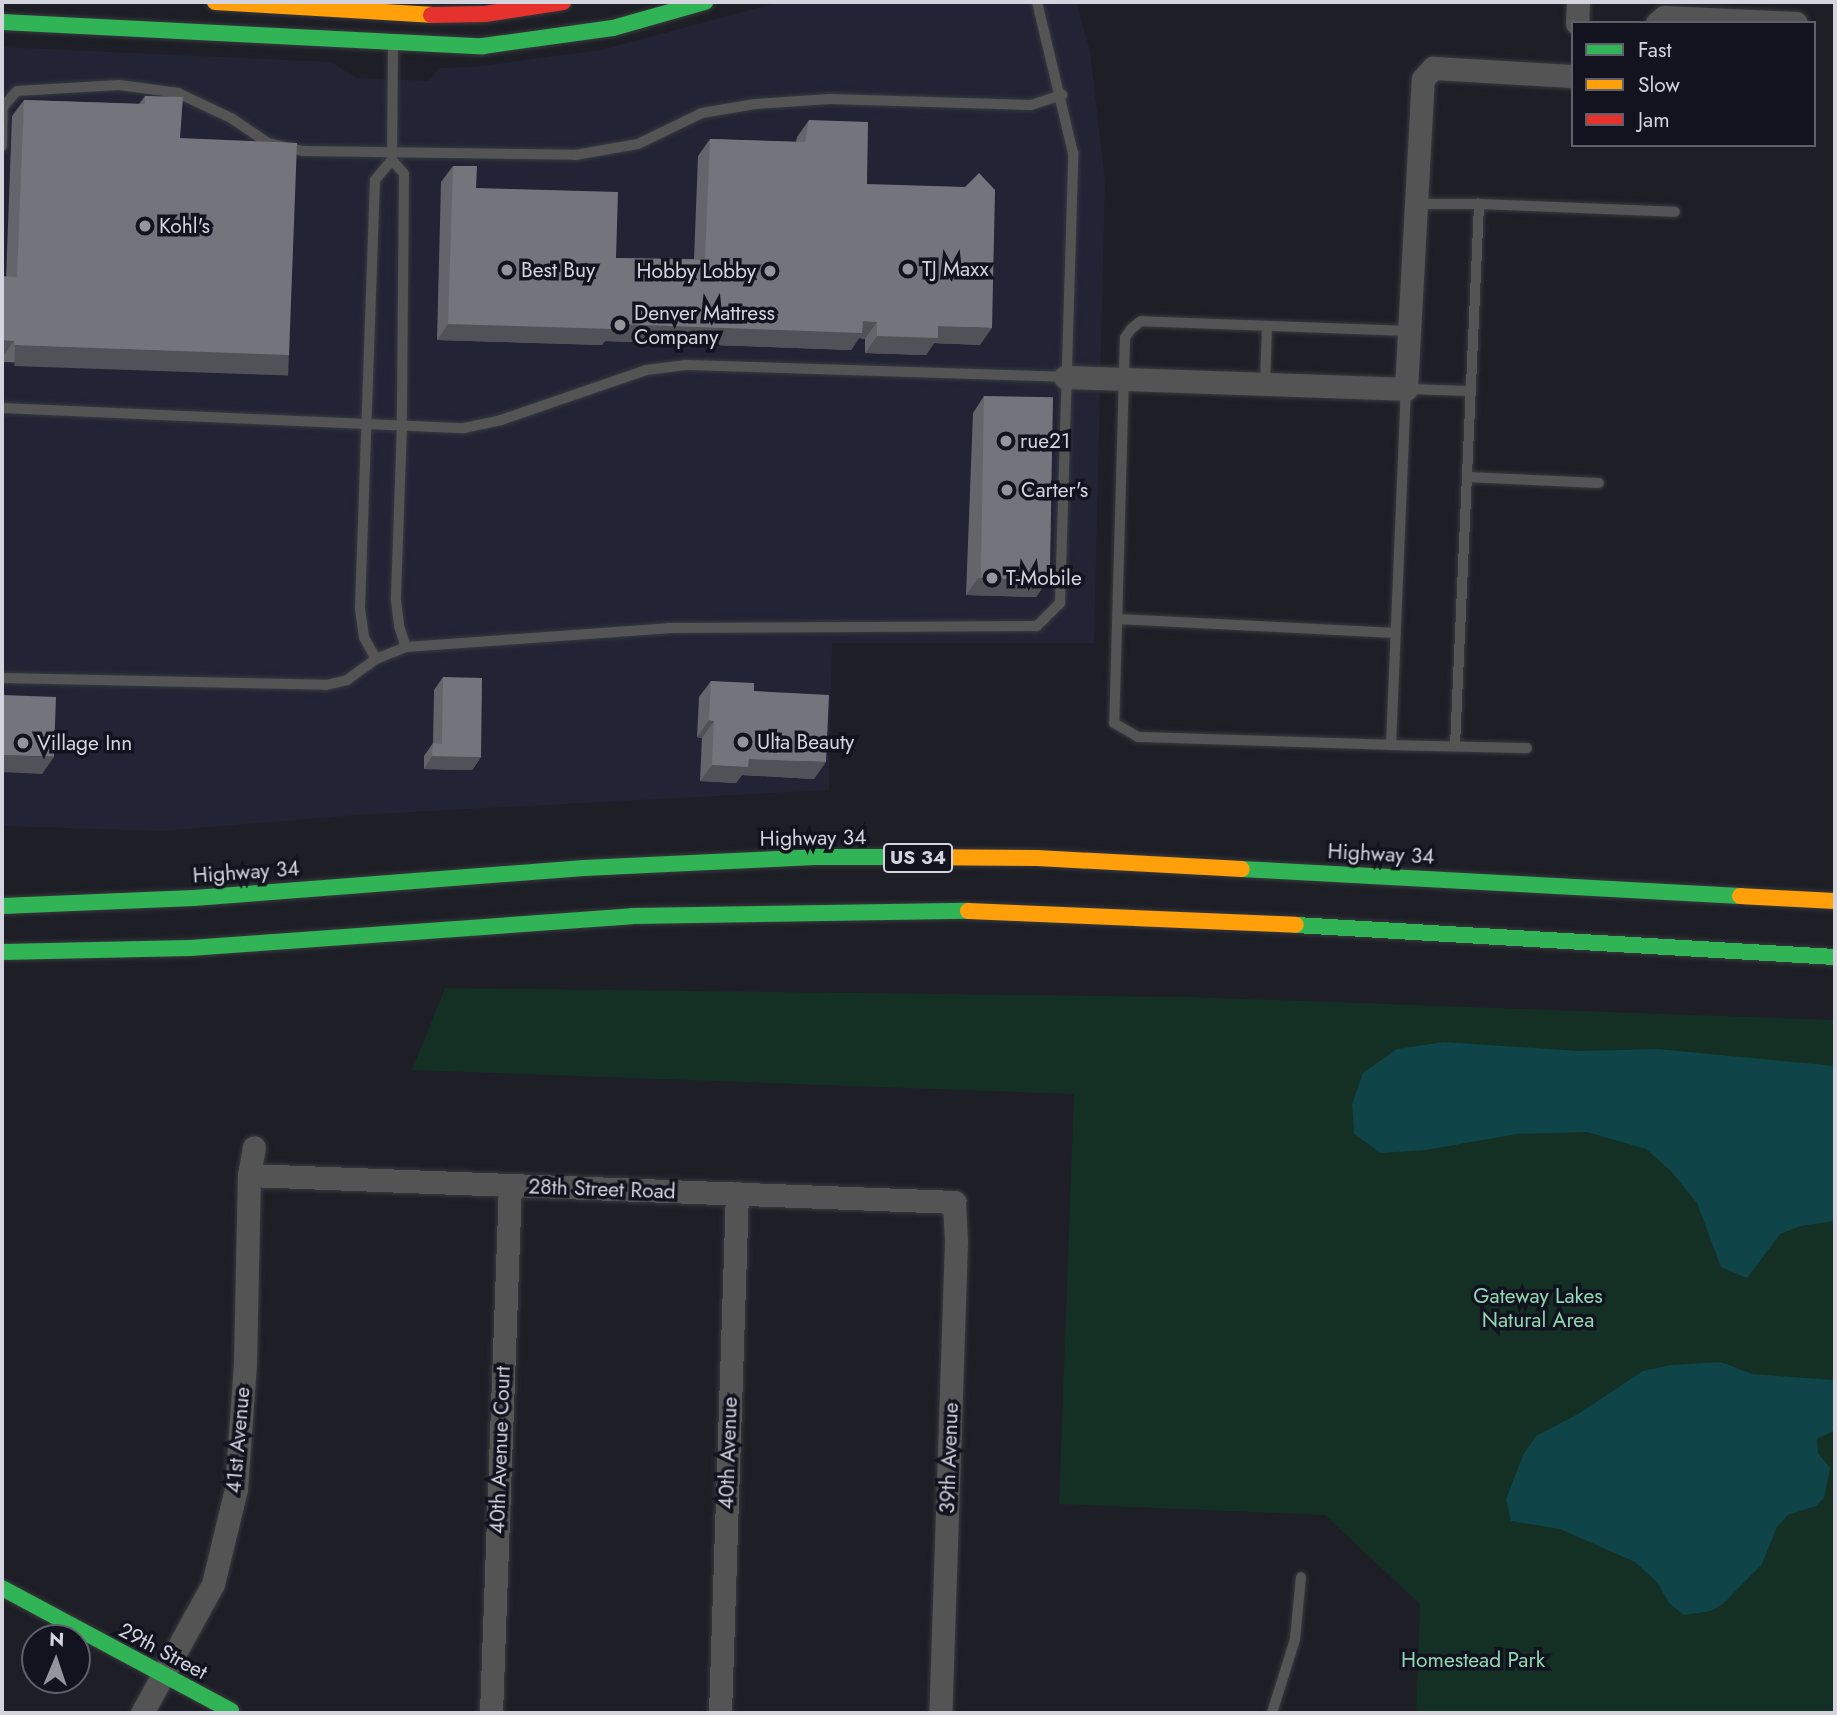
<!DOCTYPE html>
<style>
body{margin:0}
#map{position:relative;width:1837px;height:1715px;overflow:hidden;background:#1e1f26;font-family:Jost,sans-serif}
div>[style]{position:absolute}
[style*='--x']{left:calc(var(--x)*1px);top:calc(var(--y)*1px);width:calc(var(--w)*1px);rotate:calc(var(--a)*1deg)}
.built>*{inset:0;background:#222335}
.green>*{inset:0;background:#142f24}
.water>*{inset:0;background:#0f4449}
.roads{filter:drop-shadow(0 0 2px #38393f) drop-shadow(0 0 2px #38393f)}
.lane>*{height:10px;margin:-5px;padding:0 5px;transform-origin:5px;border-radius:5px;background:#555454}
.street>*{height:23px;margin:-11.5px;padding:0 11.5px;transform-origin:11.5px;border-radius:11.5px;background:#555454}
.fast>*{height:16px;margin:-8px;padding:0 8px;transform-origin:8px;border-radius:8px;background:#30b455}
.slow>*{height:16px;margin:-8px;padding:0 8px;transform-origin:8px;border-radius:8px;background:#ff9f0a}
.jam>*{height:16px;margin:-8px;padding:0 8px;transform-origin:8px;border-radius:8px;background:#e5322d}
.wall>*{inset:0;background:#64656b}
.shaded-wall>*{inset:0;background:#515257;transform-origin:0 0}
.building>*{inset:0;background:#74757c;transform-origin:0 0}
.dots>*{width:19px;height:19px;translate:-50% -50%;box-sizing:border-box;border:4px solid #12131f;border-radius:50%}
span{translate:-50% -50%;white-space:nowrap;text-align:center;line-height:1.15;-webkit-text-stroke:7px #12131f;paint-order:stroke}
.shield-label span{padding:2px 5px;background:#12131f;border:2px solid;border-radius:5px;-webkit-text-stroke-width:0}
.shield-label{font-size:19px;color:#d3d4dd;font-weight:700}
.poi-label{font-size:21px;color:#d3d4dd}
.left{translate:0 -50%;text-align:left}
.right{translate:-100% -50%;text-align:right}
.street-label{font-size:21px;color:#d3d4dd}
.park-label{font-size:21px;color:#90d7b3}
.frame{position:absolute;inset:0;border:4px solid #d3d4dd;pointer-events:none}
.legend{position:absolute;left:1571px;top:21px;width:245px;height:126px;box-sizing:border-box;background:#12131f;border:2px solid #5f606b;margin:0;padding:9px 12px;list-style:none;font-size:21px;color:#d3d4dd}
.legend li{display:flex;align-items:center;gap:14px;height:35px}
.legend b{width:35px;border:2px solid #5f606b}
.north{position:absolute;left:21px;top:1624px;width:70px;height:70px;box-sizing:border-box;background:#12131f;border:2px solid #5f606b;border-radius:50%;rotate:2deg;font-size:19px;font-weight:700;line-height:28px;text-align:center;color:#d3d4dd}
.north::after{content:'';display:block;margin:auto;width:24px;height:32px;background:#94959d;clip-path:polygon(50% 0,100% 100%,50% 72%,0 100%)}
</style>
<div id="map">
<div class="built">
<div style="clip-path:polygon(780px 2px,1076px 2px,1090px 51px,1105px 181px,1094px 643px,832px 643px,829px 790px,356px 815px,163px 831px,2px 826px,2px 47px,331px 62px,356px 78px,429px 81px,439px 68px,473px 67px,601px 50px)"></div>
</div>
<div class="green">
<div style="clip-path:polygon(445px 988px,1190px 997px,1835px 1020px,1835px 1713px,1416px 1713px,1420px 1604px,1325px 1515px,1059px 1504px,1074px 1094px,412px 1070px)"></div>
</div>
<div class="water">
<div style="clip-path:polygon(1444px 1042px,1579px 1051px,1658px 1049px,1835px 1066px,1835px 1221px,1801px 1226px,1780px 1234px,1747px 1278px,1721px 1267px,1697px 1203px,1671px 1171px,1646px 1149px,1587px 1132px,1517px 1134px,1426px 1150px,1381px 1153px,1354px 1134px,1352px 1104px,1363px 1073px,1397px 1049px)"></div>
<div style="clip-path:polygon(1721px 1362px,1752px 1374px,1835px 1380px,1835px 1430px,1817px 1439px,1818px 1453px,1830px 1468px,1824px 1498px,1816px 1506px,1788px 1515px,1777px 1527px,1762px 1564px,1723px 1604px,1711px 1611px,1684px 1615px,1669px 1603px,1657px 1582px,1635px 1562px,1560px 1529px,1511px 1521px,1506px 1499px,1523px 1455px,1536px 1436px,1578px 1414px,1643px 1371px,1671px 1365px)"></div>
</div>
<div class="roads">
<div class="lane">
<div style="--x:2;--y:146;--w:39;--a:-89"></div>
<div style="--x:3;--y:107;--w:21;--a:-49"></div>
<div style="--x:17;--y:91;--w:102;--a:-3.4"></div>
<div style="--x:119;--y:85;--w:60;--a:7.7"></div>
<div style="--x:178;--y:93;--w:59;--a:25.3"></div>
<div style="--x:231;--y:118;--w:45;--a:34"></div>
<div style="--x:268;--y:143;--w:36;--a:13"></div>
<div style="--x:303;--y:151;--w:272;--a:0.8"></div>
<div style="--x:575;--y:155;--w:64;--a:-9.9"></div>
<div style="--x:638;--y:144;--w:71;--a:-25.8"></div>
<div style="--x:702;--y:113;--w:54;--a:-9.6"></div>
<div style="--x:755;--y:104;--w:75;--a:-3.8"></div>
<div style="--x:830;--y:99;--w:201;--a:1.7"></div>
<div style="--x:1031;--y:105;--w:33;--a:-18"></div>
<div style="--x:392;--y:160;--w:18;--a:49"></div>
<div style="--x:404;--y:174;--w:250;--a:90.5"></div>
<div style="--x:402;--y:424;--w:176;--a:92"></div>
<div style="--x:396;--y:600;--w:26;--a:83"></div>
<div style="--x:399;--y:626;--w:22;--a:72"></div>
<div style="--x:1418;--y:204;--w:61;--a:0"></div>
<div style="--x:1409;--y:331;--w:268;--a:-177.9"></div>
<div style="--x:1141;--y:321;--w:13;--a:141"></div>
<div style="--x:1131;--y:329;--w:11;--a:124"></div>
<div style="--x:1125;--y:338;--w:385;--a:91.6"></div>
<div style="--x:1114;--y:723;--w:28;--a:30"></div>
<div style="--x:1138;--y:737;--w:253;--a:1.8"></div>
<div style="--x:1391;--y:745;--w:356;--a:-87.6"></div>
<div style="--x:1406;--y:389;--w:65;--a:1.8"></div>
<div style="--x:1265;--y:384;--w:58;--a:-88"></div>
<div style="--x:2;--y:408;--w:462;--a:2.5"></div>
<div style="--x:464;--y:428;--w:38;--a:-12"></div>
<div style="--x:501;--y:420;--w:153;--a:-19"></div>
<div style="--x:646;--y:370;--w:40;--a:-7.1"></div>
<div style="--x:686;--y:365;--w:379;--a:1.8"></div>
<div style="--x:1467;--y:477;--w:132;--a:2.6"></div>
<div style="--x:1118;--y:619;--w:278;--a:2.9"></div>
<div style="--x:376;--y:659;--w:25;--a:-119"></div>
<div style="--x:364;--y:637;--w:29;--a:-98"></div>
<div style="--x:360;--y:608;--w:428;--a:-88"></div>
<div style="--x:375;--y:180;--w:26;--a:-50"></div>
<div style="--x:392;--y:160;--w:115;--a:-89.5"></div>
<div style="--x:2;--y:678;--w:324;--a:1.2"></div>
<div style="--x:326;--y:685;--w:22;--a:-13"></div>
<div style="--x:347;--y:680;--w:36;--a:-36"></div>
<div style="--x:376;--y:659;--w:32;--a:-22"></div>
<div style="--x:406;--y:647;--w:263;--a:-4.1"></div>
<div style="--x:668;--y:628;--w:369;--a:-0.3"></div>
<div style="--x:1037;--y:626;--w:33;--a:-45"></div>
<div style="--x:1060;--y:603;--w:450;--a:-88.3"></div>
<div style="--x:1073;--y:153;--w:155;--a:-103.4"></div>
<div style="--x:1391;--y:745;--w:136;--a:1.3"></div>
<div style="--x:1455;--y:746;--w:543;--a:-87.46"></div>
<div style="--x:1479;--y:204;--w:196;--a:2.3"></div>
<div style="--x:1272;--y:1713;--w:77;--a:-72.7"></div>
<div style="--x:1295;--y:1639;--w:62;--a:-84.5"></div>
</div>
<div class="street">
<div style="--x:1577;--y:23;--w:21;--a:-87"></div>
<div style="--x:1657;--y:23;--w:9;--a:-41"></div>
<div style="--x:1664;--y:17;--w:132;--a:2.6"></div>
<div style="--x:1065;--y:377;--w:341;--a:2"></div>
<div style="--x:1406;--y:389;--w:310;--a:-86.9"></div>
<div style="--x:1423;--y:79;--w:15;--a:-48"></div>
<div style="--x:1433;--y:68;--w:140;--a:3.3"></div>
<div style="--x:249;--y:1175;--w:706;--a:2.19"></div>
<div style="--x:954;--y:1202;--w:40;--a:87.1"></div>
<div style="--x:956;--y:1242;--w:471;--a:91.9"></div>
<div style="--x:142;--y:1713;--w:147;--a:-61.2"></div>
<div style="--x:213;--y:1584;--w:98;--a:-76.4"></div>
<div style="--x:236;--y:1489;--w:125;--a:-85.9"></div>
<div style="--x:245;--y:1364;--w:189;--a:-88.8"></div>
<div style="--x:249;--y:1175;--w:28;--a:-80"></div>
<div style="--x:491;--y:1713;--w:527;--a:-87.94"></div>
<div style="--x:720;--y:1713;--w:520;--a:-88.13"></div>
</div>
<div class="fast">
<div style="--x:2;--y:22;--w:482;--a:2.9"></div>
<div style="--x:483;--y:46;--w:131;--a:-7.9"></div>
<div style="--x:613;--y:28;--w:96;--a:-15.8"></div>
<div style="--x:1242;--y:869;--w:499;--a:3.1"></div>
<div style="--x:2;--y:906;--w:192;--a:-2.4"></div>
<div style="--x:194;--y:898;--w:391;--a:-4.4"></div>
<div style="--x:584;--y:868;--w:231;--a:-2.7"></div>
<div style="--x:815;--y:857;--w:91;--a:0"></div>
<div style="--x:1296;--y:925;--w:540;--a:3.4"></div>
<div style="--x:2;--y:952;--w:188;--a:-1.2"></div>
<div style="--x:190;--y:948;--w:443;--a:-4.1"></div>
<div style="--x:632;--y:916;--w:336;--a:-0.9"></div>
<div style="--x:2;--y:1588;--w:260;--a:28.2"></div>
</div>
<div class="slow">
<div style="--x:215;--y:2;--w:216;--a:3.4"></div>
<div style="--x:906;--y:857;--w:131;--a:0.4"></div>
<div style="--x:1037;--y:858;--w:205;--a:3.1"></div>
<div style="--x:1740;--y:896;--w:95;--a:3"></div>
<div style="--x:968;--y:911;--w:328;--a:2.4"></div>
</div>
<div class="jam">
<div style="--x:431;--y:15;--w:54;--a:-1.1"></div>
<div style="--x:485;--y:14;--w:79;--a:-8.7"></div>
</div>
</div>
<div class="wall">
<div style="clip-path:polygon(145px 96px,180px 138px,289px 355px,278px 372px,3px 362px,12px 116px,24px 100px,139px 104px)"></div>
<div style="clip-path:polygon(809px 120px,867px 184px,980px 345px,934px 343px,926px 355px,865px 353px,865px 339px,859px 338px,851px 350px,605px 341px,602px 345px,437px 340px,441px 182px,453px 166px,476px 188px,616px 258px,694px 259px,698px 156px,710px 139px,796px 142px,797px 137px)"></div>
<div style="clip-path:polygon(984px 396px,1047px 581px,1036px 597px,966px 595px,973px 413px)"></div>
<div style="clip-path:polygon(443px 677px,481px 757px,472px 770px,424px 769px,424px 756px,433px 743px,434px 690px)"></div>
<div style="clip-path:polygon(711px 681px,754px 691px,814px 779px,742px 775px,736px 783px,700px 781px,702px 738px,697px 737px,699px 697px)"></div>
</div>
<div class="shaded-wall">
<div style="clip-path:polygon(863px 321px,877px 322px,865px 339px,859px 338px,851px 350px,605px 341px,602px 345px,437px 340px,448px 324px,614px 324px)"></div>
<div style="clip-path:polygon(938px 326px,992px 328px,980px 345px,934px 343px,926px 355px,865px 353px,877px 336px)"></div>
<div style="clip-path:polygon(2px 340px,14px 341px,2px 358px)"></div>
<div style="left:15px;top:345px;width:274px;height:21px;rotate:2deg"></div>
<div style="clip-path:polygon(978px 578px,1047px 581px,1036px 597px,966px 595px)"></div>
<div style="clip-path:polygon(709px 720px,714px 721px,702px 738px,697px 737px)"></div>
<div style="clip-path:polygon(2px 755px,54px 757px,42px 774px,2px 772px)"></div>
<div style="clip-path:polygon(432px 756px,481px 757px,472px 770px,424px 769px)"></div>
<div style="clip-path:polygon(749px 759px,826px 762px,814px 779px,742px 775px,736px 783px,700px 781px,712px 765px)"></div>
</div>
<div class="building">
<div style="clip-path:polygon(145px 96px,183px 97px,180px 138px,297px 143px,289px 355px,15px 345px,14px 341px,2px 340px,2px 276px,17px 277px,24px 100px,145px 104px)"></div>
<div style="clip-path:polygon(809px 120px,868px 122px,867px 184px,965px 187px,979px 173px,995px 190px,992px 328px,938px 326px,938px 338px,877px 336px,877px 322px,863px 321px,862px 333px,614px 324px,614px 329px,448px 324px,453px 166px,477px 166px,476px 188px,618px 192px,616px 258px,705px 260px,710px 139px,805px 142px)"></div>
<div style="left:984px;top:396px;width:69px;height:182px;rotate:1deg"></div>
<div style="clip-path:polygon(443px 677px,482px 678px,481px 757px,432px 756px,433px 743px,442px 744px)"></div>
<div style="clip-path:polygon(711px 681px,754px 683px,754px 691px,829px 695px,826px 762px,749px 759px,748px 767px,712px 765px,714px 721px,709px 720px)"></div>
<div style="left:2px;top:695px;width:54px;height:60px;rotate:2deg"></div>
</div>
<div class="dots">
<div style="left:145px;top:226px;background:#94959d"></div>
<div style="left:908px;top:269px;background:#94959d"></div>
<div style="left:507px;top:270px;background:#94959d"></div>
<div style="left:770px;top:271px;background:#94959d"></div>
<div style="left:620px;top:325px;background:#94959d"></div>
<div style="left:1006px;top:441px;background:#94959d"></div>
<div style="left:1007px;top:490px;background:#94959d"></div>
<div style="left:992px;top:578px;background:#94959d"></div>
<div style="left:743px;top:742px;background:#94959d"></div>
<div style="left:23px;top:743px;background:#94959d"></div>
</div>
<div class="shield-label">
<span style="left:918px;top:858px">US 34</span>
</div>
<div class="poi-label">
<span class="left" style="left:159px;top:226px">Kohl's</span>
<span class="left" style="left:922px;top:269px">TJ Maxx</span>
<span class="left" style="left:521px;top:270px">Best Buy</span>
<span class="right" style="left:756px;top:271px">Hobby Lobby</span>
<span class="left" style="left:634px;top:325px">Denver Mattress<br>Company</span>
<span class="left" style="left:1020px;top:441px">rue21</span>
<span class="left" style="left:1021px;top:490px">Carter's</span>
<span class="left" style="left:1006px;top:578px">T-Mobile</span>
<span class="left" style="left:757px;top:742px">Ulta Beauty</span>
<span class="left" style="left:37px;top:743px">Village Inn</span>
</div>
<div class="street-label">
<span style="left:813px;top:838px;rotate:-1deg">Highway 34</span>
<span style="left:1381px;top:854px;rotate:3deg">Highway 34</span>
<span style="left:246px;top:872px;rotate:-4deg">Highway 34</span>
<span style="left:602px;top:1189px;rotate:2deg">28th Street Road</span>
<span style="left:238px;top:1440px;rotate:-85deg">41st Avenue</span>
<span style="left:500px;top:1450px;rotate:-88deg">40th Avenue Court</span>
<span style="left:728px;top:1453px;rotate:-88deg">40th Avenue</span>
<span style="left:949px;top:1458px;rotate:-88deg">39th Avenue</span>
<span style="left:163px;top:1651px;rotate:28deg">29th Street</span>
</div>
<div class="park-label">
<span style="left:1538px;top:1308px">Gateway Lakes<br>Natural Area</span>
<span style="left:1473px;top:1660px">Homestead Park</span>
</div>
<div class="frame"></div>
<ul class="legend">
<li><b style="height:9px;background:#30b455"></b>Fast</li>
<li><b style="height:9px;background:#ff9f0a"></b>Slow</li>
<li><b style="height:9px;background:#e5322d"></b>Jam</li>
</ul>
<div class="north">N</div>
</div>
